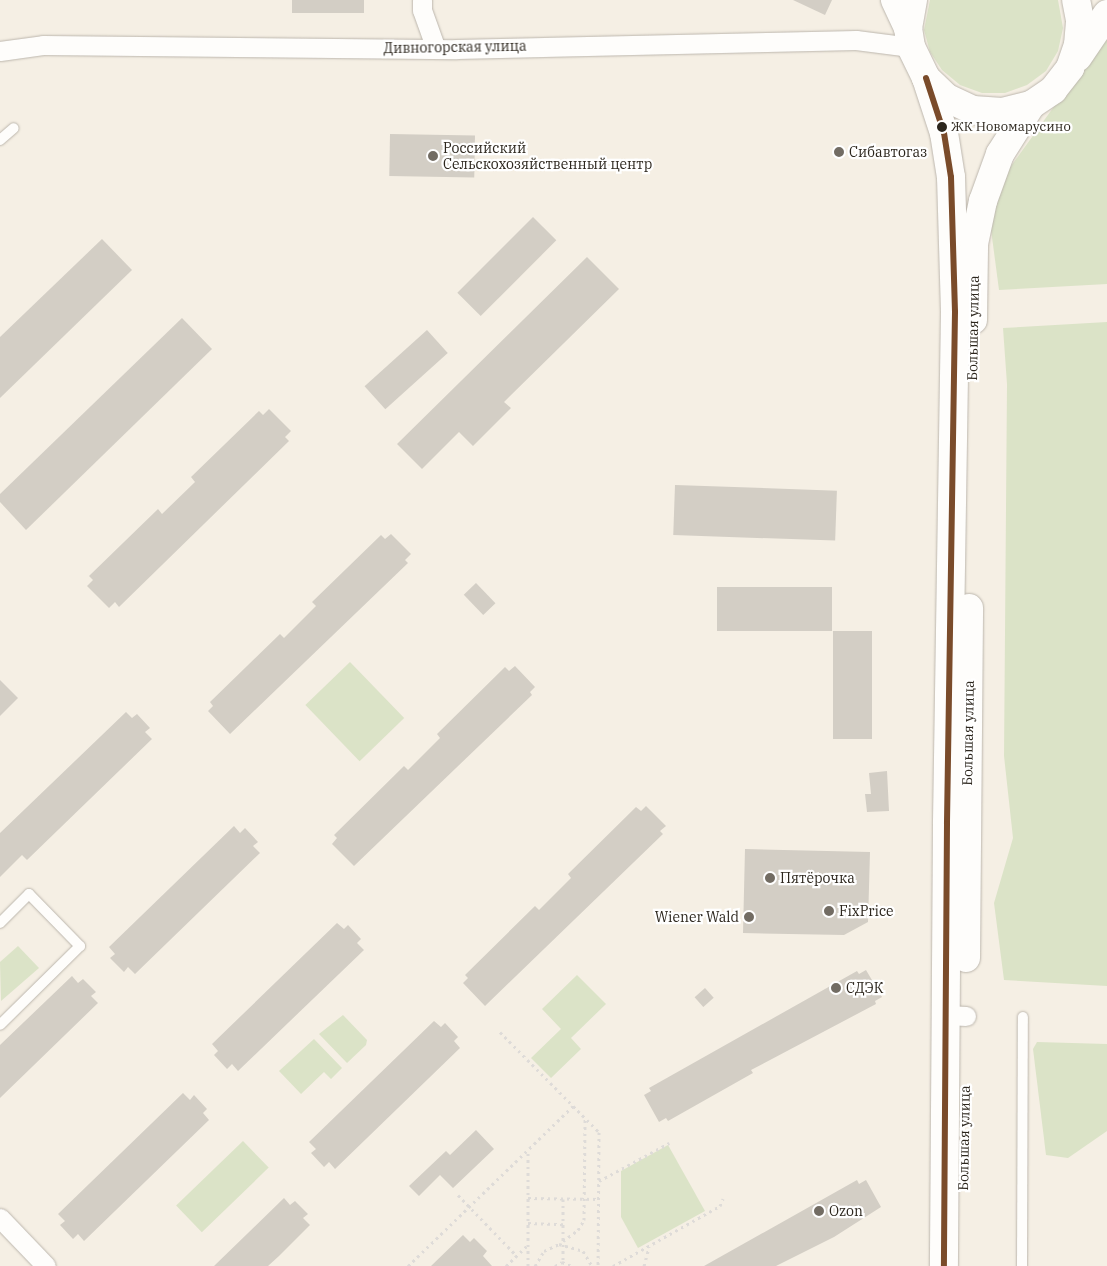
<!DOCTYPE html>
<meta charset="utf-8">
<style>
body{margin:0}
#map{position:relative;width:1107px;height:1266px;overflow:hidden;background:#f5efe4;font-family:"IBM Plex Serif",serif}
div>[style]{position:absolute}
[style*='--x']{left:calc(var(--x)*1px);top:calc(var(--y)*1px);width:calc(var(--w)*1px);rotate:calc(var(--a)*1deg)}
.green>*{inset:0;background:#dbe3c7;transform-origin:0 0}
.building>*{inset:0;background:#d3cec5;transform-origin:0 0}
.path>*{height:3px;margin-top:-1.5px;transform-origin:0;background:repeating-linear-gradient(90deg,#dedbd8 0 2.5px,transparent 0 6.5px)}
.roads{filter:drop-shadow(0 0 1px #bcb6ad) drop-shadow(0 0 1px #bcb6ad)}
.lane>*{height:10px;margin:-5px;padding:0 5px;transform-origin:5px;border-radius:5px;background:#fefdfb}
.street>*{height:19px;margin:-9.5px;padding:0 9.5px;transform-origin:9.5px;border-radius:9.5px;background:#fefdfb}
.secondary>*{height:28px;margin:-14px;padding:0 14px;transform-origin:14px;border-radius:14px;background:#fefdfb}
.primary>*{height:28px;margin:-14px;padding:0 14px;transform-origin:14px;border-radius:14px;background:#fefdfb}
.bus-1>*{height:6px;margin:-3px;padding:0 3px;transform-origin:3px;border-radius:3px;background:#7a4b2a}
.dots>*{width:14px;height:14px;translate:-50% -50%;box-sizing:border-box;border:2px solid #fff;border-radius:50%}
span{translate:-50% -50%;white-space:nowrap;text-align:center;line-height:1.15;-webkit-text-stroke:4.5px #fff;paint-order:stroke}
.bus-label{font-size:13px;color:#2c261d}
.left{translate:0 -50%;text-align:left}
.street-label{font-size:14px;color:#2c261d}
.poi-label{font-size:14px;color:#2c261d}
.right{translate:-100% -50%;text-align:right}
</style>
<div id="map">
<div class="green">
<div style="clip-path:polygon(930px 0,1058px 0,1063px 28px,1058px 51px,1046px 71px,1027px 85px,1005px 93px,982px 93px,960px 85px,942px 70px,930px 52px,924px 30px)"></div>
<div style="clip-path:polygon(1107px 33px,1107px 284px,999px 290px,990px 222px,1006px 173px)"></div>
<div style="clip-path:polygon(1107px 322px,1107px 986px,1004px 980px,994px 903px,1013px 838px,1004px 756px,1007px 384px,1003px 328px)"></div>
<div style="left:350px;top:662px;width:78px;height:62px;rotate:46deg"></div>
<div style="clip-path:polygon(18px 946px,39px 968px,1px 1001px,0 962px)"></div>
<div style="clip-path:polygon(577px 975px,606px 1004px,571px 1038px,581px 1049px,551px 1078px,531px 1058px,561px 1029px,542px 1009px)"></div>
<div style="clip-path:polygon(343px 1015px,367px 1040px,366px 1045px,347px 1063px,319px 1034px)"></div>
<div style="clip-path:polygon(314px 1039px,342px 1068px,331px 1079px,324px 1072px,301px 1094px,279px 1071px)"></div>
<div style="clip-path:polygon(1037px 1042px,1107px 1044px,1107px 1131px,1068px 1158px,1046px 1155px,1033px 1049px)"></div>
<div style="left:243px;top:1141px;width:37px;height:93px;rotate:46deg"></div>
<div style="clip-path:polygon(668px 1145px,705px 1211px,638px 1248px,621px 1217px,621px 1171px)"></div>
</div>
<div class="building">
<div style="left:292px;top:0;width:72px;height:13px"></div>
<div style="clip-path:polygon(793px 0,832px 0,825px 15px)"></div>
<div style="left:390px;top:134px;width:85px;height:42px;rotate:1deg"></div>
<div style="left:533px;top:217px;width:33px;height:107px;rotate:45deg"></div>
<div style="clip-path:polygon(102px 239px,132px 270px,0 398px,0 337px)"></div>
<div style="clip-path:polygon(587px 257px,619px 289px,504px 402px,511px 408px,473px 446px,459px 432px,422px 469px,397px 444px)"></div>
<div style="clip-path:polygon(182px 318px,212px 349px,26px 530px,0 502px,0 494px)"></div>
<div style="left:427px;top:330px;width:31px;height:84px;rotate:48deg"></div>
<div style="clip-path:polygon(269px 409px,291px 431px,285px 437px,289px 441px,119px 607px,115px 602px,109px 608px,87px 586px,93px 580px,89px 576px,158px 509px,162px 514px,195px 482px,191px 477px,259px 411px,263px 415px)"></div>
<div style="left:675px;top:485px;width:162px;height:50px;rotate:2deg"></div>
<div style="clip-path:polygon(391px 534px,411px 554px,405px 560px,408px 563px,230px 734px,208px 711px,213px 706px,210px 702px,280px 634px,284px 638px,316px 606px,312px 602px,381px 535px,385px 539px)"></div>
<div style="left:476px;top:583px;width:28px;height:17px;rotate:46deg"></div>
<div style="left:717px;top:587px;width:115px;height:44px"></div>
<div style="left:833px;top:631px;width:39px;height:108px"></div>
<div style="clip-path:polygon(515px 666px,535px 687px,530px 692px,532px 695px,354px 866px,332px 844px,337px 838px,334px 835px,404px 766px,408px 770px,440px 738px,437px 734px,505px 667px,509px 671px)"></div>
<div style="clip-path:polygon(0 680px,18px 698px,0 716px)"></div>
<div style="clip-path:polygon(126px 712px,132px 718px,137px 714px,150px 728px,145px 732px,152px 739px,27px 860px,22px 855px,0 877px,0 833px)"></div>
<div style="clip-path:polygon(887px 771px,889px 811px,867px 812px,865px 794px,871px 794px,869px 773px)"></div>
<div style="clip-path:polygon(646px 806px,666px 826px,660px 831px,663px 834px,485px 1006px,463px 983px,468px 978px,465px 975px,535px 906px,539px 910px,571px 878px,568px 874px,636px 807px,641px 811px)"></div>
<div style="clip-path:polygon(234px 826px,240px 833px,245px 828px,258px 842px,253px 846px,260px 853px,135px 974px,128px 967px,124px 972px,110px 958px,115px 954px,109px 947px)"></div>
<div style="clip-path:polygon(745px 849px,870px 852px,868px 922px,844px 935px,743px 933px)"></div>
<div style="clip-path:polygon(337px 923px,344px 929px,348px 925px,361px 939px,357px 943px,364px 950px,238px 1071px,232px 1064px,227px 1069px,214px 1055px,218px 1051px,212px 1044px)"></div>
<div style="clip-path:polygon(866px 970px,882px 997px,875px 1001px,876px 1004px,751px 1070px,753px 1073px,668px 1121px,666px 1118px,659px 1122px,644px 1095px,651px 1091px,649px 1088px,857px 971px,859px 974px)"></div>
<div style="clip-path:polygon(72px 976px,78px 983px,83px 979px,96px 992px,91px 996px,98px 1003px,0 1098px,0 1045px)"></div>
<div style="left:705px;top:988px;width:13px;height:14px;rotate:48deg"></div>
<div style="clip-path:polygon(434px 1021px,441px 1027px,445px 1023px,458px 1037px,454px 1041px,460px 1048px,335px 1169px,329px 1162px,324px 1167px,311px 1153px,316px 1149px,309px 1142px)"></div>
<div style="clip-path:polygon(183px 1093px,190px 1100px,194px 1095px,207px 1109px,203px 1113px,209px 1120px,84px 1241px,78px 1234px,73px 1239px,60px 1225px,65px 1221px,58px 1214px)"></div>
<div style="clip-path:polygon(476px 1130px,494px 1149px,453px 1188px,440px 1175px,419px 1196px,409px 1186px,446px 1151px,450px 1155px)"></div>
<div style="clip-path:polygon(857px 1180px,859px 1184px,866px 1180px,881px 1207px,834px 1237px,776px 1266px,704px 1266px)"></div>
<div style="clip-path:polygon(284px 1198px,290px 1205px,295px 1201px,308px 1214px,303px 1218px,310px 1225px,279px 1256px,268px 1266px,214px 1266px)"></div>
<div style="clip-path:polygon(463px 1235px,470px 1242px,474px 1238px,487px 1251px,483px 1256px,492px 1266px,431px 1266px)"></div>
</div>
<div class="path">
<div style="--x:500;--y:1032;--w:141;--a:45.3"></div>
<div style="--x:599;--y:1132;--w:134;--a:90.4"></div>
<div style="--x:599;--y:1181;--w:80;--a:-28.5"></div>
<div style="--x:458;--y:1195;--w:85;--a:46"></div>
<div style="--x:528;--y:1198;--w:71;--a:0.8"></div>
<div style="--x:563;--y:1199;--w:63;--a:90"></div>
<div style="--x:528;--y:1223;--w:35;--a:2"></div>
<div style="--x:563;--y:1241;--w:19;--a:-36"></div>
<div style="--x:578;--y:1230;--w:12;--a:-59"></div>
<div style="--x:584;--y:1220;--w:101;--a:-89.4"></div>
<div style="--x:408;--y:1266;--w:230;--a:-44.1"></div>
<div style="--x:506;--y:1266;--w:29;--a:-44"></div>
<div style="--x:528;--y:1266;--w:116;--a:-90"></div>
<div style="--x:535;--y:1266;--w:17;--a:-59"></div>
<div style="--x:544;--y:1251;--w:17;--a:-25"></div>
<div style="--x:559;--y:1244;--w:25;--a:16"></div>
<div style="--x:583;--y:1251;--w:17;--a:59"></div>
<div style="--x:555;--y:1266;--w:8;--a:-30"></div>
<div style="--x:562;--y:1262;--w:11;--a:22"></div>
<div style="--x:613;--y:1266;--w:123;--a:-29.3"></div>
<div style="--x:720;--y:1206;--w:8;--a:-67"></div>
<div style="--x:644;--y:1266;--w:20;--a:-75"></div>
</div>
<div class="roads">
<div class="lane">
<div style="--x:0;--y:140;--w:18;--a:-41"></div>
<div style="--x:0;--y:923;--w:41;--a:-45"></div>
<div style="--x:29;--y:894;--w:73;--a:45.6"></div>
<div style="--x:80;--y:946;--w:112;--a:135.4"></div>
<div style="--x:1022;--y:1266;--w:249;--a:-89.8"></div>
</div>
<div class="street">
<div style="--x:422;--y:0;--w:10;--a:90"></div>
<div style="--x:422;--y:10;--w:41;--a:70.3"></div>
<div style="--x:0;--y:51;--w:43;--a:-7.9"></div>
<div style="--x:43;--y:45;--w:413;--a:0.6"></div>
<div style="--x:456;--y:49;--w:400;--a:-1.3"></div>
<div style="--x:856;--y:40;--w:55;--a:7.3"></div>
<div style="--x:947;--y:1015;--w:19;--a:3"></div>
<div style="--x:0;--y:1218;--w:66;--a:46.2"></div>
</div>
<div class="secondary">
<div style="--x:895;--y:0;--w:31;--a:65"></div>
</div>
<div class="primary">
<div style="--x:913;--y:0;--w:28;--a:100"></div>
<div style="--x:908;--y:28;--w:19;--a:81"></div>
<div style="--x:911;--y:47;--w:34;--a:64"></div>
<div style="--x:926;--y:78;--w:29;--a:44"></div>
<div style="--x:947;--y:98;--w:29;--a:25"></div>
<div style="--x:973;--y:110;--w:29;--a:4"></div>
<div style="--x:1002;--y:112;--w:30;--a:-14"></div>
<div style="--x:1031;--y:105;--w:27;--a:-34"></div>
<div style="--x:1053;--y:90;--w:28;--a:-52"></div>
<div style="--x:1070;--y:68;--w:24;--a:-71"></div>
<div style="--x:1078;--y:45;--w:25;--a:-85"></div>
<div style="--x:1080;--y:20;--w:20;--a:-101"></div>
<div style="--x:1078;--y:57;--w:52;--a:-56"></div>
<div style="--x:926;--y:78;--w:58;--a:71.9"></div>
<div style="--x:944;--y:133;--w:45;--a:81"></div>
<div style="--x:951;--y:177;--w:135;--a:88.3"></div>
<div style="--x:955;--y:312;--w:512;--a:90.9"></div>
<div style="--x:947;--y:824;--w:442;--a:90.4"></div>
<div style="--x:973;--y:320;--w:76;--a:-89.2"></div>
<div style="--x:974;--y:244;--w:44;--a:-78.2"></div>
<div style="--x:983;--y:201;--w:50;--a:-70.1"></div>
<div style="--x:1000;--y:154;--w:58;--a:-57.7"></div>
<div style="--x:966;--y:958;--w:350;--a:-89.5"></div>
</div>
</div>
<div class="bus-1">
<div style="--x:926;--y:78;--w:58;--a:71.9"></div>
<div style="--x:944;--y:133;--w:45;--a:81"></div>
<div style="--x:951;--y:177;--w:135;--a:88.3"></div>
<div style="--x:955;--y:312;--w:512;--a:90.9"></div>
<div style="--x:947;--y:824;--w:442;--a:90.4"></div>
</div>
<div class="dots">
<div style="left:942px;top:127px;background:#2c261d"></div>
<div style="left:839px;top:152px;background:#726c63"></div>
<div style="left:433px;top:156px;background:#726c63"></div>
<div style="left:770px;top:878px;background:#726c63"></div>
<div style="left:829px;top:911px;background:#726c63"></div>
<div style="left:749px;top:917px;background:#726c63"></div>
<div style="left:836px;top:988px;background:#726c63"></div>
<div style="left:819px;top:1211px;background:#726c63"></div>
</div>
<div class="bus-label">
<span class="left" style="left:951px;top:127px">ЖК Новомарусино</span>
</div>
<div class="street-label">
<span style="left:455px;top:47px;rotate:-1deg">Дивногорская улица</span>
<span style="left:973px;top:328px;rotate:-89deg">Большая улица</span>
<span style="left:968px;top:733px;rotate:-89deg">Большая улица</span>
<span style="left:964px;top:1138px;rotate:-89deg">Большая улица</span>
</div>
<div class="poi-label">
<span class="left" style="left:443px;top:156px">Российский<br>Сельскохозяйственный центр</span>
<span class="left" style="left:849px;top:152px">Сибавтогаз</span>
<span class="left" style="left:780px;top:878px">Пятёрочка</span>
<span class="left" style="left:839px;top:911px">FixPrice</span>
<span class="right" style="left:739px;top:917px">Wiener Wald</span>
<span class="left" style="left:846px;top:988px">СДЭК</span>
<span class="left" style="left:829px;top:1211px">Ozon</span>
</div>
</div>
